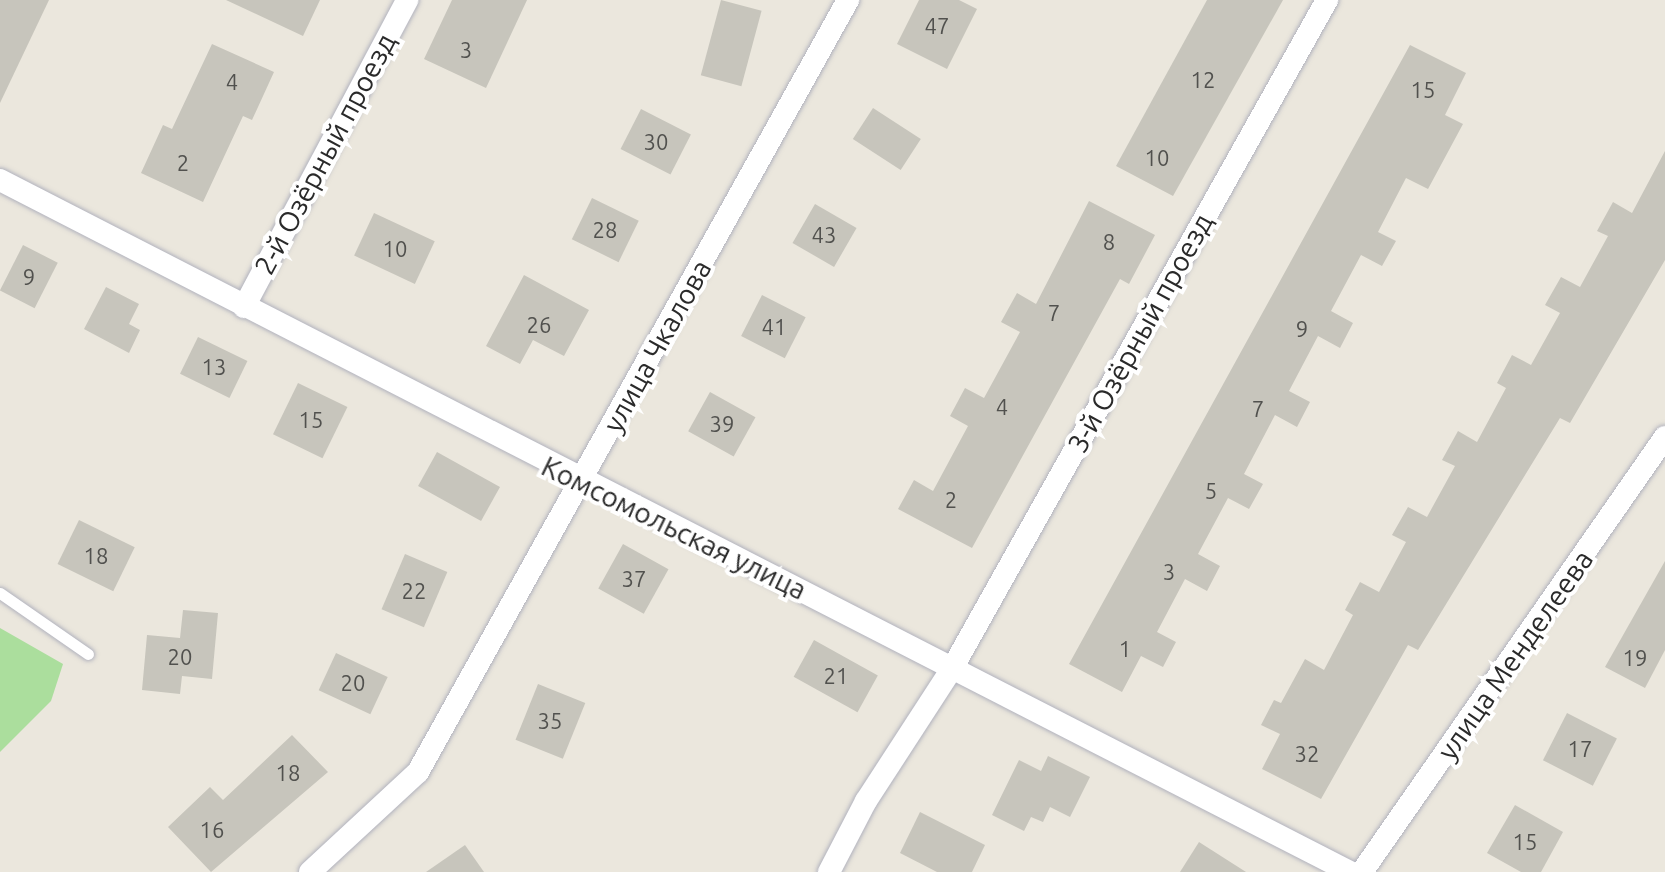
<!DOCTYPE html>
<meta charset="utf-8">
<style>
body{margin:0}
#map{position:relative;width:1665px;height:872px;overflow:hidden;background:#ebe7dd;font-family:Ubuntu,sans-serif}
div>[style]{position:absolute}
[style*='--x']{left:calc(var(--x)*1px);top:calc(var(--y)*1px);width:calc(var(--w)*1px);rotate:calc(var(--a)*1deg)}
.green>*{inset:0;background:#abde9d}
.building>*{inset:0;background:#c7c5bc;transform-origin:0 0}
.roads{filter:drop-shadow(0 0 2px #b1b2bd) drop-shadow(0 0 2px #b1b2bd)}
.lane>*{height:11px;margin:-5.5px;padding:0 5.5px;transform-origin:5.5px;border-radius:5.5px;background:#fff}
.street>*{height:22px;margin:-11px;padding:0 11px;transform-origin:11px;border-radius:11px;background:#fff}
span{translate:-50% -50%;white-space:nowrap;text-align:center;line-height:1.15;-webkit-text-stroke:8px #fff;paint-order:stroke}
.number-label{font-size:22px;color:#51514e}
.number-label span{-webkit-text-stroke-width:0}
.street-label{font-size:28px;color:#2a2a2a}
</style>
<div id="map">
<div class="green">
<div style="clip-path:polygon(0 628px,63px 664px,51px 701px,0 752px)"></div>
</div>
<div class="building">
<div style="clip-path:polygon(0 0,49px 0,0 103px)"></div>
<div style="clip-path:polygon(226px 0,320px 0,303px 36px)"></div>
<div style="clip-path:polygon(452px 0,527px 0,486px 88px,424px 59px)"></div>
<div style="left:721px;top:0;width:42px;height:78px;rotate:15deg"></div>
<div style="clip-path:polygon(919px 0,959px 0,977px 9px,947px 69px,897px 44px)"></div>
<div style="clip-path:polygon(1207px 0,1283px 0,1173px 196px,1116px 166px)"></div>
<div style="clip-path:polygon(212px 44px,274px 72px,252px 120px,243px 116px,203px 202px,141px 173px,163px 125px,172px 129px)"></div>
<div style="clip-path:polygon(1410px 45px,1466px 73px,1445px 115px,1463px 124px,1428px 189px,1406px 178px,1378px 232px,1396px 241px,1382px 266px,1361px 255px,1331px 311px,1353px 323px,1340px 348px,1318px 336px,1289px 391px,1310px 402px,1297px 427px,1275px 415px,1244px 474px,1263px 484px,1249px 509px,1228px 498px,1198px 554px,1220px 566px,1207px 591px,1185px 579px,1157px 632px,1176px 642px,1163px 667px,1141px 656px,1122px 692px,1069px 664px)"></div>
<div style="left:873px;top:108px;width:57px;height:37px;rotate:33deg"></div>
<div style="left:641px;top:109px;width:56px;height:45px;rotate:27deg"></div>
<div style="clip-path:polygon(1665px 151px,1665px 260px,1570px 423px,1560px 418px,1418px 650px,1408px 645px,1321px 799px,1262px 769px,1280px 734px,1261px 725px,1274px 700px,1281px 703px,1305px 659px,1324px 670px,1353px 615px,1345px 610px,1360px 582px,1379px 592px,1406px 542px,1392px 535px,1408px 507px,1427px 517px,1455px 466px,1442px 460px,1458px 431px,1477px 442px,1506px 388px,1497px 383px,1512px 355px,1531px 365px,1560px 313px,1545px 305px,1561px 277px,1580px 287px,1608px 236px,1597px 231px,1613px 202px,1632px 213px)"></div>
<div style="left:592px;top:198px;width:52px;height:46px;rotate:26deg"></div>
<div style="clip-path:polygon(1089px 201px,1155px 235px,1129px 284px,1120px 279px,972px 548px,898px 509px,914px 480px,933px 491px,968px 426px,950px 416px,965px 388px,984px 398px,1020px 332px,1001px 322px,1017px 293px,1036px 304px)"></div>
<div style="left:815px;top:204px;width:48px;height:45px;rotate:30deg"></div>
<div style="left:374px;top:213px;width:67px;height:47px;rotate:25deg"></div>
<div style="left:23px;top:245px;width:39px;height:51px;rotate:27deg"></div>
<div style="clip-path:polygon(524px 275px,589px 310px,564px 356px,533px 340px,520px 364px,486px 346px)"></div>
<div style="clip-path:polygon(106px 287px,139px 304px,129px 324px,140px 330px,129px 353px,84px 329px)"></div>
<div style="left:762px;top:295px;width:49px;height:46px;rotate:27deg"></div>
<div style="left:198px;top:337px;width:55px;height:41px;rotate:26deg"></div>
<div style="left:298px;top:383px;width:55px;height:57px;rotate:26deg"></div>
<div style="left:710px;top:392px;width:52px;height:45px;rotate:29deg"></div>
<div style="left:437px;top:452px;width:72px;height:39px;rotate:29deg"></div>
<div style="left:79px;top:520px;width:62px;height:49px;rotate:26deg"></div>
<div style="left:623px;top:544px;width:52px;height:51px;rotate:29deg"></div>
<div style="left:405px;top:554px;width:46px;height:60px;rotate:23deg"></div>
<div style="clip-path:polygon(1665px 561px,1665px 650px,1645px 688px,1605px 667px)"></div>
<div style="clip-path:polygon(183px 610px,218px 613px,212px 679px,182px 676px,180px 694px,142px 690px,147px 635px,180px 638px)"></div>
<div style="left:814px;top:640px;width:73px;height:42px;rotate:29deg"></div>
<div style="left:336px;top:653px;width:57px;height:41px;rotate:25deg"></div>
<div style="left:538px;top:684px;width:51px;height:60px;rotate:22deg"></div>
<div style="left:1567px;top:713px;width:56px;height:53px;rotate:27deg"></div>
<div style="clip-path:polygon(292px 735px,328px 772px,211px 872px,168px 827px,210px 787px,223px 800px)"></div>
<div style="clip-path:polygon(1048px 756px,1090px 777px,1070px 817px,1050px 807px,1043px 822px,1031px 817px,1024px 831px,992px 815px,1019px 760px,1041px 771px)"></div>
<div style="clip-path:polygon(1515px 805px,1563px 832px,1541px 872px,1521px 872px,1487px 853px)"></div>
<div style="clip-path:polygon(920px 812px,985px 845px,972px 872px,937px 872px,900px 853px)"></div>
<div style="clip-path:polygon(1199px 842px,1246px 872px,1180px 872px)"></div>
<div style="clip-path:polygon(465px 845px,484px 872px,426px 872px)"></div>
</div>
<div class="roads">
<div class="lane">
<div style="--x:0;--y:593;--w:107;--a:34.7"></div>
</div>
<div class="street">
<div style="--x:0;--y:180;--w:1517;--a:27.14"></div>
<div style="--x:244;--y:307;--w:348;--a:-62"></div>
<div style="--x:310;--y:872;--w:147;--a:-42.8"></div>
<div style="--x:418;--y:772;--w:884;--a:-60.88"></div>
<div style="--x:829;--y:872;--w:80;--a:-62.5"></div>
<div style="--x:866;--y:801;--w:160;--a:-57"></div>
<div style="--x:953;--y:667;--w:765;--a:-60.72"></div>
<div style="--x:1362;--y:872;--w:530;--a:-55.14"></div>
</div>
</div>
<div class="number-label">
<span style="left:937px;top:26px">47</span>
<span style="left:466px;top:50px">3</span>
<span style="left:1203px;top:80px">12</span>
<span style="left:232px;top:82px">4</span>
<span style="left:1423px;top:90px">15</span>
<span style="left:656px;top:142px">30</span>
<span style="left:1157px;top:158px">10</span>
<span style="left:183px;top:163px">2</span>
<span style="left:605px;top:230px">28</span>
<span style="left:824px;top:235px">43</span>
<span style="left:1109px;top:242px">8</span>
<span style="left:395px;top:249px">10</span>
<span style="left:29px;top:277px">9</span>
<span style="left:1054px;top:313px">7</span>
<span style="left:539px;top:325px">26</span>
<span style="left:774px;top:327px">41</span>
<span style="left:1302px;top:329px">9</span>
<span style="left:214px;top:367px">13</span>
<span style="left:1002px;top:407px">4</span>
<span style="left:1258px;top:409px">7</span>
<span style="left:311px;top:420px">15</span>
<span style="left:722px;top:424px">39</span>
<span style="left:1211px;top:491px">5</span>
<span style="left:951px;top:500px">2</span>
<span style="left:96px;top:556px">18</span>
<span style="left:1169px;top:572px">3</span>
<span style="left:634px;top:579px">37</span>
<span style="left:414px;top:591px">22</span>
<span style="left:1125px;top:649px">1</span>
<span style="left:180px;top:657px">20</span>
<span style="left:1635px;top:658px">19</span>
<span style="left:836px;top:676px">21</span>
<span style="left:353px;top:683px">20</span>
<span style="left:550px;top:721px">35</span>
<span style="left:1580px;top:749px">17</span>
<span style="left:1307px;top:754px">32</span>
<span style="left:288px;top:773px">18</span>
<span style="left:212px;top:830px">16</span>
<span style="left:1525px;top:842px">15</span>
</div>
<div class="street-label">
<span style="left:325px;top:154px;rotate:-62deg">2-й Озёрный проезд</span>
<span style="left:1140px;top:333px;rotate:-61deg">3-й Озёрный проезд</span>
<span style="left:657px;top:346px;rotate:-61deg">улица Чкалова</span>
<span style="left:674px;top:528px;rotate:26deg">Комсомольская улица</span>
<span style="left:1515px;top:655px;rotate:-55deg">улица Менделеева</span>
</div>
</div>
